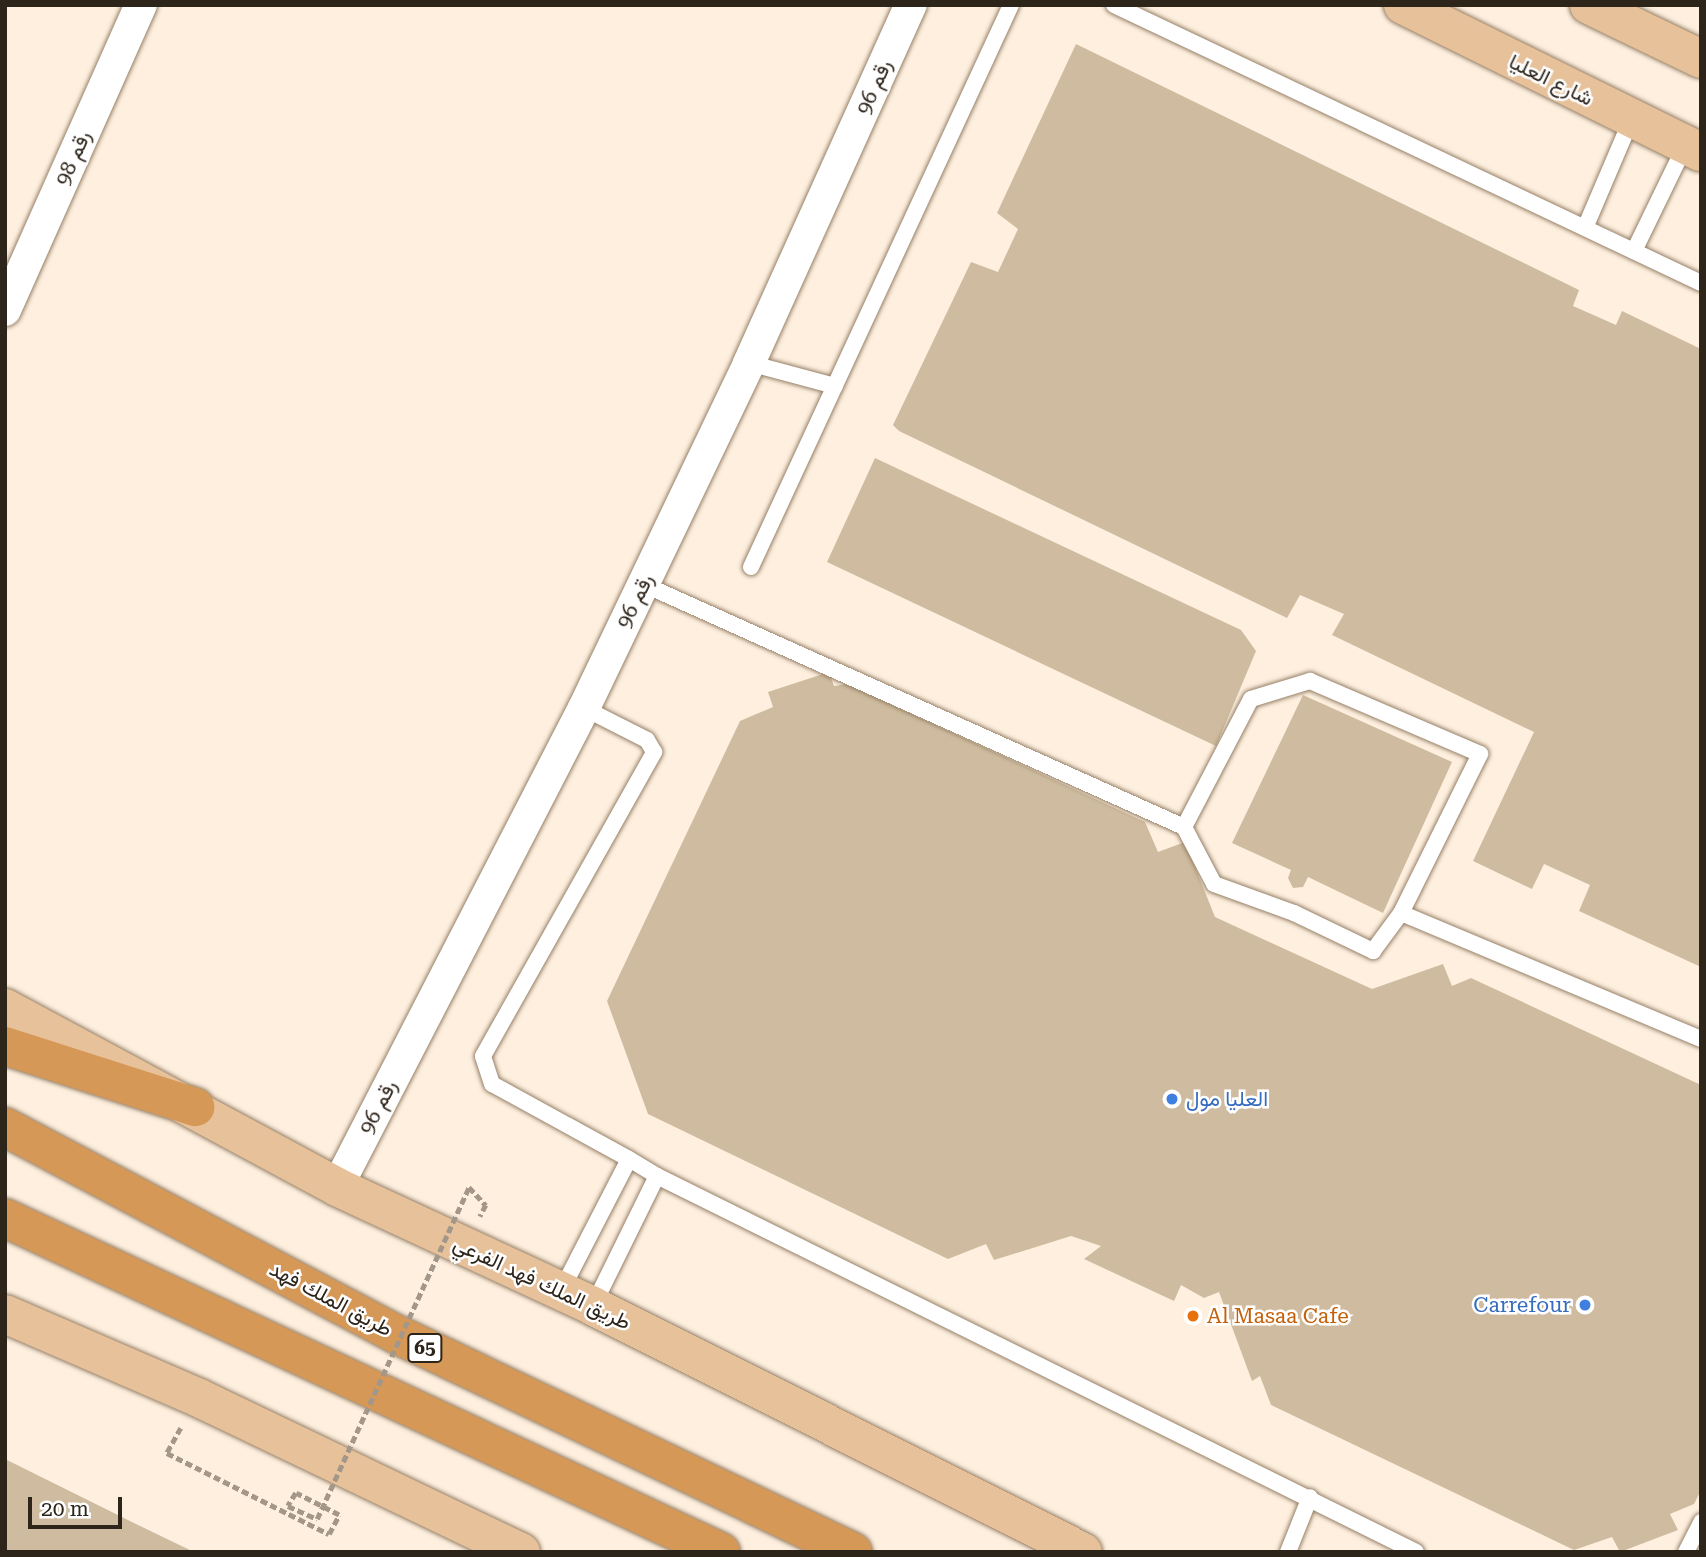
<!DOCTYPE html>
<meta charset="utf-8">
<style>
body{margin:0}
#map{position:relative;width:1706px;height:1557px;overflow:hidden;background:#feefdf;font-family:"Roboto Serif",Vazirmatn,serif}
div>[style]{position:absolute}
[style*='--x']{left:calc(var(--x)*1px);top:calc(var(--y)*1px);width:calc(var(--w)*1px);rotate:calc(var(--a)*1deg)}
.building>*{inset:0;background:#cfbca0}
.path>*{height:4.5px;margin-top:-2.25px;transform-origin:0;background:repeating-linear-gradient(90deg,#a39789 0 7px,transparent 0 10.5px)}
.roads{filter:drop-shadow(0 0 2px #958067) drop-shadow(0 0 2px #958067)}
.service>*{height:16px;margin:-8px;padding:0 8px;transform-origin:8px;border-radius:8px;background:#fff}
.minor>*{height:32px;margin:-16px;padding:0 16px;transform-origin:16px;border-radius:16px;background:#fff}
.primary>*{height:38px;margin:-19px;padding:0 19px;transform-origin:19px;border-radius:19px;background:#e6c19a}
.motorway>*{height:38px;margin:-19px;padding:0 19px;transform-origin:19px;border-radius:19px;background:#d69857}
.path-bridge>*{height:4.5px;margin-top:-2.25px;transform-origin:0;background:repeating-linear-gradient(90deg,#a39789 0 7px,transparent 0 10.5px)}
.dots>*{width:19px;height:19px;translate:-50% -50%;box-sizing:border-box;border:4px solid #fff;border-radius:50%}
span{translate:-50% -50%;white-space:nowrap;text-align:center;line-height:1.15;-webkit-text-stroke:5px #fff;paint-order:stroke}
.shield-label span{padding:2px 5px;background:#fff;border:2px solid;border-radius:5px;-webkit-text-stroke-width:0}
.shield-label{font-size:19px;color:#2d241a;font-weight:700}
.street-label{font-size:21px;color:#2d241a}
.shop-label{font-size:21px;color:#366cbe}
.left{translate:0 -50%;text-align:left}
.right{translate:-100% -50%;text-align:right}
.food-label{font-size:21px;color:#c56008}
.frame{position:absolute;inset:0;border:7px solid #2d241a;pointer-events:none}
.scale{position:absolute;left:28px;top:1497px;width:94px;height:32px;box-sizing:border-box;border:4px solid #2d241a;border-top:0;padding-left:9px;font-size:21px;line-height:24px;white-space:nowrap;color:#2d241a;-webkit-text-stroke:5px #fff;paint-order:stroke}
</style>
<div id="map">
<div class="building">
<div style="clip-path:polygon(1076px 44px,1579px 290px,1573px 306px,1616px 325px,1622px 311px,1701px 349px,1701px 967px,1579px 911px,1590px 885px,1544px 864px,1532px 889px,1473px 861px,1534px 732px,1332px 635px,1344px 614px,1300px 595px,1287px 618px,899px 431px,893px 425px,971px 262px,998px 272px,1018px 229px,997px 213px)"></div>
<div style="clip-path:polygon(875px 458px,1241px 630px,1256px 651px,1216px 746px,827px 562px)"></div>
<div style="clip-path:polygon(829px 672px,834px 686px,847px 684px,1145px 822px,1158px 852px,1185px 842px,1215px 917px,1372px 989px,1443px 964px,1452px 986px,1471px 978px,1701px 1085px,1701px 1490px,1694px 1504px,1670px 1514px,1678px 1530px,1620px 1552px,1612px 1537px,1574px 1550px,1271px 1405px,1260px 1376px,1252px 1381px,1219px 1292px,1204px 1298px,1181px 1285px,1174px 1301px,1084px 1259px,1101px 1246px,1071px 1236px,994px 1260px,986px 1244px,948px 1259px,648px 1114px,607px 1001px,740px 721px,773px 707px,768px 692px)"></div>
<div style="clip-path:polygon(1303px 695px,1452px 762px,1383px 913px,1308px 877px,1303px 887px,1293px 888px,1288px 878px,1291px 870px,1232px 843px)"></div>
<div style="clip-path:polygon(5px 1459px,136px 1524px,194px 1552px,5px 1552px)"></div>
</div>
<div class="path">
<div style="--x:469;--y:1187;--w:25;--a:47"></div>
<div style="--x:486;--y:1205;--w:13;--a:117"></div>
<div style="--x:181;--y:1428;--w:29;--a:119"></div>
<div style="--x:167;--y:1453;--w:181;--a:26.6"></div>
<div style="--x:329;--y:1534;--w:21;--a:-62"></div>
<div style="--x:339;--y:1515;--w:48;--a:-152.9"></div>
<div style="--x:296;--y:1493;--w:15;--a:122"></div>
<div style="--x:288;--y:1506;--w:32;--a:24"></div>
</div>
<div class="roads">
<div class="service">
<div style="--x:1114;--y:5;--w:650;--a:25.34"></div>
<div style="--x:1585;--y:228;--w:117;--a:-66.9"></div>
<div style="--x:1634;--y:251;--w:117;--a:-64.1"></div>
<div style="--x:749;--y:363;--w:89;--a:15"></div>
<div style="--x:751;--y:567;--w:619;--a:-65.17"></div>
<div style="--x:643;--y:584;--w:593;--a:24.19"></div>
<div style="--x:1184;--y:827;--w:64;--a:62.2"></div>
<div style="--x:1214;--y:884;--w:85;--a:19.9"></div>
<div style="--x:1294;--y:913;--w:88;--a:25.7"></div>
<div style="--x:1373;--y:951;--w:47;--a:-53.6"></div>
<div style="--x:1401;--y:913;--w:325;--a:22.8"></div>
<div style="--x:1184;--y:827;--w:144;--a:-62.4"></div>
<div style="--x:1251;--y:699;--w:62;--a:-17"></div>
<div style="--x:1310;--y:681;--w:185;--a:23.2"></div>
<div style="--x:1480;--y:754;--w:178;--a:116.4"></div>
<div style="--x:629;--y:1159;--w:33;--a:31"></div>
<div style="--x:561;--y:1291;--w:148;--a:-62.7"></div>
<div style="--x:629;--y:1159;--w:156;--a:-151.3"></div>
<div style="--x:492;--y:1084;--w:29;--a:-108"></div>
<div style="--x:483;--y:1056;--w:349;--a:-60.6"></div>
<div style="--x:654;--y:752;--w:14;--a:-120"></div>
<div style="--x:647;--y:740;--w:71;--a:-153.1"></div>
<div style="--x:593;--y:1306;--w:145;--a:-63.8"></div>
<div style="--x:657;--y:1176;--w:847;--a:26.35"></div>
<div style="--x:1288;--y:1552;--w:59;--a:-68.2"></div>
<div style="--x:1686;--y:1552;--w:34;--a:-63"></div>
</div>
<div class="minor">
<div style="--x:5;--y:310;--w:334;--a:-66"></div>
<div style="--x:337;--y:1187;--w:539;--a:-62.72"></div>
<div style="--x:584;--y:708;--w:382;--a:-64.4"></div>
<div style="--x:749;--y:363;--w:393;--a:-65.7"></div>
</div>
<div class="primary">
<div style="--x:1403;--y:5;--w:332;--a:26.3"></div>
<div style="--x:1589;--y:5;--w:124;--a:25.7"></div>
<div style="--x:5;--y:1008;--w:377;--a:28.3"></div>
<div style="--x:337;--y:1187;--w:282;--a:24.9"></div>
<div style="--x:593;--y:1306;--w:548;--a:26.66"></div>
<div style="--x:5;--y:1314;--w:211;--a:23.4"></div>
<div style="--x:199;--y:1398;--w:357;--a:25.6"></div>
</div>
<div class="motorway">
<div style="--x:5;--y:1046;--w:200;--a:17.8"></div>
<div style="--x:5;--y:1127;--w:445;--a:27.9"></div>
<div style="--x:398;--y:1335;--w:504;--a:25.5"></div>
<div style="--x:5;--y:1218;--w:790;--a:25.01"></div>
</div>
</div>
<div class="path-bridge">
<div style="--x:317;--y:1519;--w:365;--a:-65.4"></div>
</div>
<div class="dots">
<div style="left:1172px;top:1099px;background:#3f7fe0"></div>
<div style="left:1585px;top:1305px;background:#3f7fe0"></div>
<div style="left:1193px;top:1316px;background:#e8710a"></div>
</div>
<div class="shield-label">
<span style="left:425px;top:1348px">65</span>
</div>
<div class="street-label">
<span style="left:1551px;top:80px;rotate:26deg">شارع العليا</span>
<span style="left:874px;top:87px;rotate:-66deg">رقم 96</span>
<span style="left:73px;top:158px;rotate:-66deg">رقم 98</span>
<span style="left:635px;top:601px;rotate:-64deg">رقم 96</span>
<span style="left:378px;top:1107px;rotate:-63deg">رقم 96</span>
<span style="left:542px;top:1283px;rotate:25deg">طريق الملك فهد الفرعي</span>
<span style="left:331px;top:1299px;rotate:28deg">طريق الملك فهد</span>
</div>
<div class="shop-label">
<span class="left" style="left:1186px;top:1099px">العليا مول</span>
<span class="right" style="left:1571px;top:1305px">Carrefour</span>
</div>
<div class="food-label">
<span class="left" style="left:1207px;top:1316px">Al Masaa Cafe</span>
</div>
<div class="frame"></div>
<div class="scale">20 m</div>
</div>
